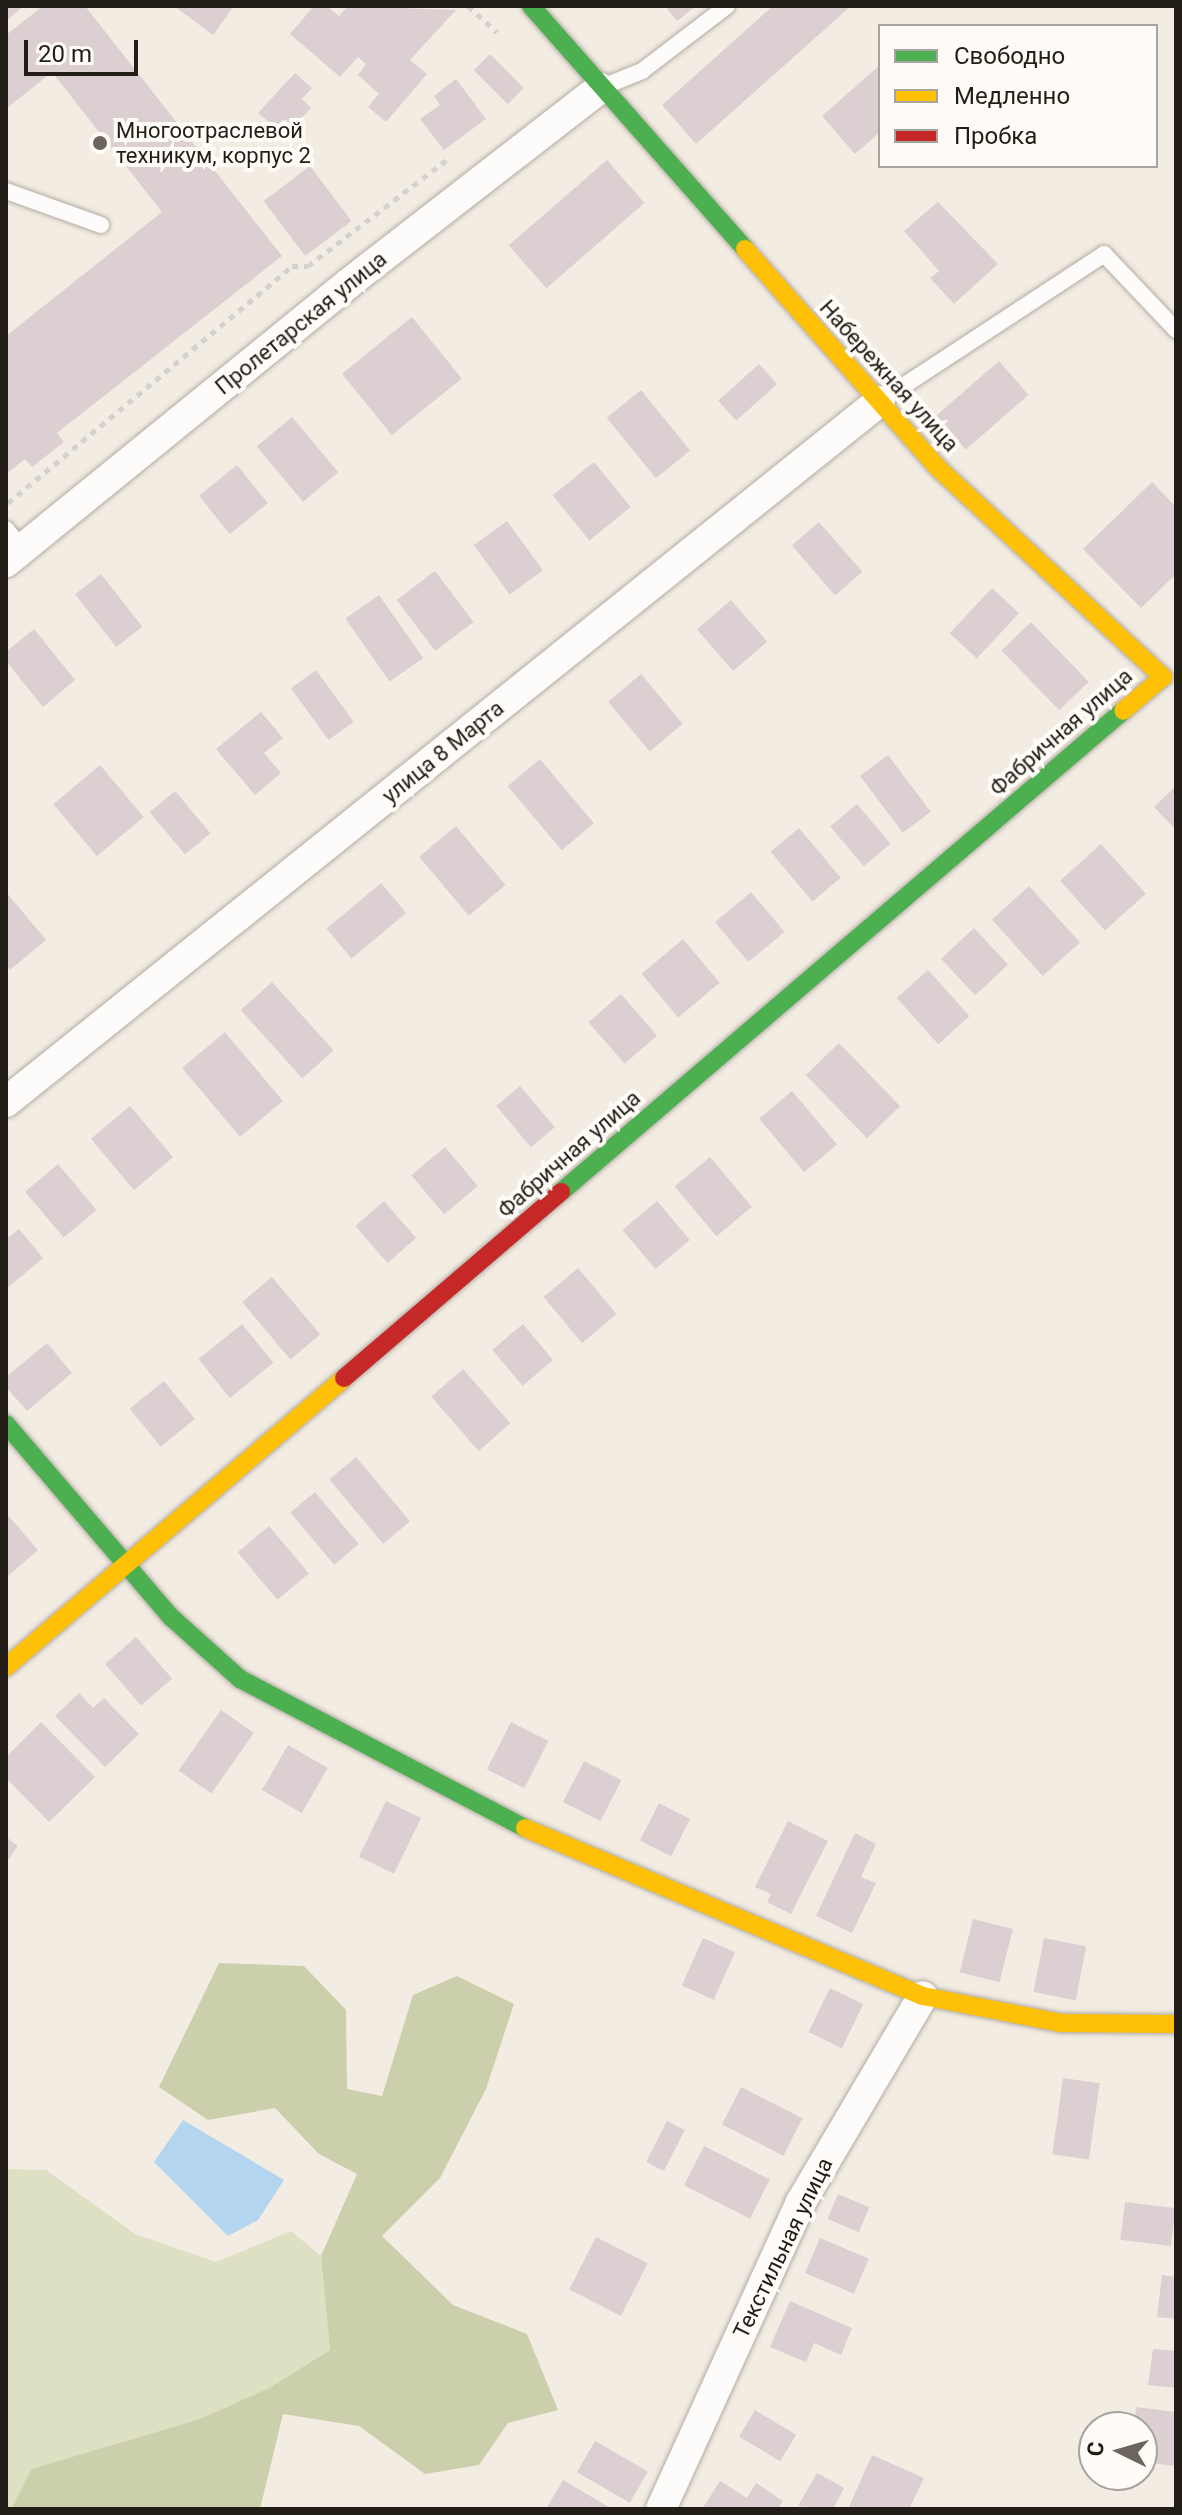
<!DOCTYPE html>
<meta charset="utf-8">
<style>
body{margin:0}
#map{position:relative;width:1182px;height:2515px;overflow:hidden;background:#f3ece2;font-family:Roboto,sans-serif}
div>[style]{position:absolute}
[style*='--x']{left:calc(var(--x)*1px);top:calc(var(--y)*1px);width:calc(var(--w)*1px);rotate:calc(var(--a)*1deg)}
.green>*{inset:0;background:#dee0c3}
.forest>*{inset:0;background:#cccfab}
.water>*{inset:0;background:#b4d5ef}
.building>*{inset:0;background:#dbcfd2;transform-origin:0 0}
.path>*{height:5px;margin-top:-2.5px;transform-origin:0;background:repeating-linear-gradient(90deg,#d4d2ce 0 6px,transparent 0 12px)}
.roads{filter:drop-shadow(0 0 2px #b2aca4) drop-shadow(0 0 2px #b2aca4)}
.lane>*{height:16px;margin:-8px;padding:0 8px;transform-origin:8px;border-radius:8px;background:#fdfcfb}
.street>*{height:30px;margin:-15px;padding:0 15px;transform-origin:15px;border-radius:15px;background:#fdfcfb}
.fast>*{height:18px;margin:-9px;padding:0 9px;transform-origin:9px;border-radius:9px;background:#4caf50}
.slow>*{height:18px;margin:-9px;padding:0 9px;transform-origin:9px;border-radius:9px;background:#ffc107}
.jam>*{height:18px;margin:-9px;padding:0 9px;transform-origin:9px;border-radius:9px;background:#c62828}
.dots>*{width:22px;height:22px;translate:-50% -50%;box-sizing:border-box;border:4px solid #fffcf8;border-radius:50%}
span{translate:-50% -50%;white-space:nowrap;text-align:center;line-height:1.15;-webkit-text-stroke:8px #fffcf8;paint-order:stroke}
.poi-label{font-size:22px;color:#221d16}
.left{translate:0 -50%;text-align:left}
.street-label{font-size:22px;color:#221d16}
.frame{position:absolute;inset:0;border:8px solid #221d16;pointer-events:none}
.legend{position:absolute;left:878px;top:24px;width:280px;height:144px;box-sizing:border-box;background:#fffcf8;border:2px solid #a7a39e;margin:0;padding:10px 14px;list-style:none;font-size:24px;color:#221d16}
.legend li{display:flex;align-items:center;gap:16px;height:40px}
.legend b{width:40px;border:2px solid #a7a39e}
.north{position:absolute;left:1078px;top:2411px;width:80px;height:80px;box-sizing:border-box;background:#fffcf8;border:2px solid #a7a39e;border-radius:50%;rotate:275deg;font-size:22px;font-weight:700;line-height:32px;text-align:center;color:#221d16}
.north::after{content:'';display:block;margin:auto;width:28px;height:36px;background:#6b655d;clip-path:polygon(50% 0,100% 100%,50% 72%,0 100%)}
.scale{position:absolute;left:24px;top:40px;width:114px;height:36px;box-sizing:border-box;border:4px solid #221d16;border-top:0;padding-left:10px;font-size:24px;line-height:28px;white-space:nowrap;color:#221d16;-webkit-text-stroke:6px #fffcf8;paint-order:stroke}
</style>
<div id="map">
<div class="green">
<div style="clip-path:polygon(6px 2169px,46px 2170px,135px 2234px,216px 2262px,291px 2231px,321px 2256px,330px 2350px,269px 2388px,200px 2419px,31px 2469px,11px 2509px,6px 2509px)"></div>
</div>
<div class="forest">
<div style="clip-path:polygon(219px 1963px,304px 1966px,346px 2010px,347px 2089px,382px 2096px,413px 1995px,457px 1976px,514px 2004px,486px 2089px,440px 2178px,382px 2236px,453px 2305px,527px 2334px,558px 2410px,508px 2423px,479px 2465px,425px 2474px,359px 2426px,283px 2414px,260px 2509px,11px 2509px,31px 2469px,200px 2419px,269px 2388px,330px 2350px,321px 2256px,357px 2174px,319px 2154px,275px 2108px,208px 2120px,159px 2087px)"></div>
</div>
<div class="water">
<div style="clip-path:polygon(183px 2120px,284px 2180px,258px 2220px,228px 2236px,154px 2162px)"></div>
</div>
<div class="building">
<div style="clip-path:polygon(6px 6px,24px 6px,8px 19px)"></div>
<div style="clip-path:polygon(43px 6px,85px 6px,282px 256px,57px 433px,64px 442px,32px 467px,25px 459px,6px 474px,6px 336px,162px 212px,52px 72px,6px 109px,6px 35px)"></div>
<div style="clip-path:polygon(174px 6px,234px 6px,213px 35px)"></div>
<div style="clip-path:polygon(314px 6px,327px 6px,339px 16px,348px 6px,456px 10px,410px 60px,427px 74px,386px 122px,368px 107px,379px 94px,358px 75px,366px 64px,358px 57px,340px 77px,290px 34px)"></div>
<div style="clip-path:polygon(665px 6px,696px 6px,677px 21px)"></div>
<div style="clip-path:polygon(773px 6px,851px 6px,696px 144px,662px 105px)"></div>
<div style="left:490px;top:54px;width:48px;height:23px;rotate:45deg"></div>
<div style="clip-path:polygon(880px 65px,880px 132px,855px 154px,822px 116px)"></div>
<div style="clip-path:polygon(295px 73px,312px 88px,302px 99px,311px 108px,294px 127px,284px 119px,276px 128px,258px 113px)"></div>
<div style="clip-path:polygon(456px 79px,486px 119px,444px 150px,420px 119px,440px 105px,434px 96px)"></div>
<div style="left:607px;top:160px;width:57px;height:130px;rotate:49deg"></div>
<div style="left:310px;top:166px;width:69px;height:58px;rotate:53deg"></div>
<div style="clip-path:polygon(938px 202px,998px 264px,954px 304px,930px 278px,939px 271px,904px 231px)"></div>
<div style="left:412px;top:317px;width:79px;height:90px;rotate:51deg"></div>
<div style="left:999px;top:361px;width:45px;height:83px;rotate:49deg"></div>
<div style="left:759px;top:364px;width:27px;height:55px;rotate:48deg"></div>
<div style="left:641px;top:390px;width:78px;height:44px;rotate:51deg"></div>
<div style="left:292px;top:417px;width:72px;height:46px;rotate:50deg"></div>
<div style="left:594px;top:462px;width:58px;height:53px;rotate:51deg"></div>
<div style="left:237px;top:465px;width:49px;height:49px;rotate:51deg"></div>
<div style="clip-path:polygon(1152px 482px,1176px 507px,1176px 574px,1141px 608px,1083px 549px)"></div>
<div style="left:507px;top:521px;width:61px;height:41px;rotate:54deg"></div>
<div style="left:819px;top:522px;width:66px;height:36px;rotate:49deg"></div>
<div style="left:435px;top:571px;width:64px;height:48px;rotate:53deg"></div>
<div style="left:101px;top:574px;width:67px;height:33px;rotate:52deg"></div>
<div style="left:992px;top:588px;width:37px;height:62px;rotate:43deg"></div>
<div style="left:379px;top:595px;width:77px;height:41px;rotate:55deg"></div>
<div style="left:731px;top:600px;width:55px;height:45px;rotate:49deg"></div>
<div style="left:1031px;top:622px;width:83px;height:41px;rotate:46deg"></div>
<div style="clip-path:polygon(34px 629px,75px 680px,43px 707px,6px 661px,6px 652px)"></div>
<div style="left:316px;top:670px;width:64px;height:31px;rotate:54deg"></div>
<div style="left:641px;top:674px;width:65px;height:43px;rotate:50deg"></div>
<div style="clip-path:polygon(261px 712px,283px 738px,264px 753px,281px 773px,255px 795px,216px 749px)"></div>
<div style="left:888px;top:755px;width:71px;height:35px;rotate:53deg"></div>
<div style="left:540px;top:759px;width:84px;height:42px;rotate:50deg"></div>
<div style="left:100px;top:765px;width:68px;height:61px;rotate:50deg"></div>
<div style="clip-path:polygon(1176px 786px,1176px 830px,1154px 807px)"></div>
<div style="left:175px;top:791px;width:55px;height:33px;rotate:50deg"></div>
<div style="left:857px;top:804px;width:52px;height:35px;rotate:50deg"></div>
<div style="left:456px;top:826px;width:77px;height:48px;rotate:50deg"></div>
<div style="left:799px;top:828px;width:65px;height:37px;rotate:50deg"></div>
<div style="left:1101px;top:844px;width:67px;height:55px;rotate:48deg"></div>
<div style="left:381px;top:883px;width:39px;height:71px;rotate:50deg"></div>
<div style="left:1029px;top:886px;width:76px;height:50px;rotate:48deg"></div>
<div style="clip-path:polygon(6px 892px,46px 940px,10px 970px,6px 965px)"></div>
<div style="left:751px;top:892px;width:52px;height:47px;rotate:50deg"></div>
<div style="left:974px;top:928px;width:50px;height:45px;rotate:47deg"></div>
<div style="left:683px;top:939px;width:57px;height:54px;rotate:50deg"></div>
<div style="left:928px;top:970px;width:62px;height:42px;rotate:48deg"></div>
<div style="left:272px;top:982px;width:92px;height:42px;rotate:48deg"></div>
<div style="left:621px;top:994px;width:55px;height:43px;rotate:49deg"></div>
<div style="left:225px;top:1032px;width:90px;height:56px;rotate:50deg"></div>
<div style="left:839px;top:1043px;width:88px;height:46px;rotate:46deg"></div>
<div style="left:520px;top:1086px;width:54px;height:31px;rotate:50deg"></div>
<div style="left:792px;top:1091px;width:70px;height:43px;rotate:50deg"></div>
<div style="left:130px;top:1106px;width:67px;height:51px;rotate:50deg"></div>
<div style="left:445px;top:1147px;width:51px;height:44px;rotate:50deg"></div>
<div style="left:710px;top:1157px;width:65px;height:46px;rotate:50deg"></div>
<div style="left:58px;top:1164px;width:60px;height:43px;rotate:50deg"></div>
<div style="left:384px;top:1201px;width:49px;height:38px;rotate:49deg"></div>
<div style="left:657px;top:1201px;width:51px;height:45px;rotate:50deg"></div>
<div style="clip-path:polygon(19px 1229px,43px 1258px,6px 1289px,6px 1239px)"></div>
<div style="left:578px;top:1268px;width:60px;height:45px;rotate:50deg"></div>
<div style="left:272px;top:1277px;width:75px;height:39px;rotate:50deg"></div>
<div style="left:242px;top:1324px;width:50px;height:56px;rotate:51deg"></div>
<div style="left:523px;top:1324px;width:47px;height:40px;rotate:50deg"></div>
<div style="clip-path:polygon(47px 1343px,72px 1373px,27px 1411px,6px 1387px,6px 1377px)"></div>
<div style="left:463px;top:1369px;width:72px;height:42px;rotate:49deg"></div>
<div style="left:164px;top:1381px;width:49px;height:44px;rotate:51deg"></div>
<div style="left:356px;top:1457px;width:84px;height:35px;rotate:50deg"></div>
<div style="left:315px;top:1492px;width:68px;height:32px;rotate:50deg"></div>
<div style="clip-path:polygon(6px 1513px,38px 1550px,8px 1576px,6px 1574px)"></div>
<div style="left:269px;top:1526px;width:62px;height:41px;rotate:50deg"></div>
<div style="left:136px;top:1637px;width:55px;height:41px;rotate:49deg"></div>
<div style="clip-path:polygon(79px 1693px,93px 1708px,104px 1698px,139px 1734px,105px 1767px,55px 1716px)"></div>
<div style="left:221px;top:1710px;width:40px;height:74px;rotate:35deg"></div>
<div style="clip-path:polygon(41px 1722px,95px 1777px,49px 1822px,6px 1778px,6px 1757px)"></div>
<div style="left:511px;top:1722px;width:42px;height:53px;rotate:27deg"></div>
<div style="left:288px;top:1745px;width:46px;height:52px;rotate:30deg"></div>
<div style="left:584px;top:1761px;width:42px;height:46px;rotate:27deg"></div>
<div style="left:386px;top:1801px;width:39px;height:62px;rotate:26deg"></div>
<div style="left:659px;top:1803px;width:35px;height:42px;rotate:27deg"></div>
<div style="clip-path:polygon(788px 1821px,828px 1841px,791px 1914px,767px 1902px,771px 1894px,755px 1887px)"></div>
<div style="clip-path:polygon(855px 1833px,876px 1844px,861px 1877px,876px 1883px,852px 1933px,816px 1916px)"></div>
<div style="clip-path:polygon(6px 1837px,18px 1846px,6px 1863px)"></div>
<div style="left:973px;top:1919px;width:41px;height:55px;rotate:14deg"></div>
<div style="left:703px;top:1938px;width:35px;height:52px;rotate:24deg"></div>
<div style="left:1044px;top:1938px;width:43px;height:55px;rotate:11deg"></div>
<div style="left:830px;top:1988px;width:37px;height:49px;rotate:26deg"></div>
<div style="left:1063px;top:2078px;width:37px;height:77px;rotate:8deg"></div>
<div style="left:741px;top:2087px;width:69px;height:42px;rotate:27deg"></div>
<div style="left:667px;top:2121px;width:20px;height:46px;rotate:27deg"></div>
<div style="left:704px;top:2146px;width:74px;height:44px;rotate:27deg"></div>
<div style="left:838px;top:2194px;width:34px;height:27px;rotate:23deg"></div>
<div style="left:1125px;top:2202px;width:51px;height:38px;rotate:7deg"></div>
<div style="left:596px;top:2237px;width:58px;height:59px;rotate:27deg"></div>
<div style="left:820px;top:2238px;width:53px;height:38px;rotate:23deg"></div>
<div style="clip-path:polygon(1162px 2275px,1176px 2277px,1176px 2319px,1157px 2317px)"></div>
<div style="clip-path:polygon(790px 2301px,852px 2328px,841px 2355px,814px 2343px,806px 2362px,770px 2347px)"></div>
<div style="clip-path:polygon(1153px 2349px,1176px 2351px,1176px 2388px,1148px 2385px)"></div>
<div style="clip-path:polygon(1136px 2407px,1176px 2412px,1176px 2466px,1142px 2462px,1142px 2427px,1134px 2427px)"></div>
<div style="left:755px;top:2410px;width:48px;height:31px;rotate:31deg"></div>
<div style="left:595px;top:2441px;width:61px;height:36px;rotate:30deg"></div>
<div style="clip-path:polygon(872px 2455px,924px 2478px,909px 2509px,848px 2509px)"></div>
<div style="clip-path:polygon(817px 2473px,844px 2488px,833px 2509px,798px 2506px)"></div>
<div style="clip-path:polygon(563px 2480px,612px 2509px,546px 2509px)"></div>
<div style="clip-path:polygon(720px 2481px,747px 2498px,756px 2483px,783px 2501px,778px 2509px,702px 2509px)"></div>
</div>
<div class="path">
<div style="--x:468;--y:6;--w:39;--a:42"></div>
<div style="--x:8;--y:503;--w:370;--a:-39.8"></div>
<div style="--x:292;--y:266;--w:16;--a:0"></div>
<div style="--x:308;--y:266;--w:176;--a:-37.4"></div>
</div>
<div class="roads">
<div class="lane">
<div style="--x:605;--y:86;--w:40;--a:-22"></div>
<div style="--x:642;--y:71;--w:107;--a:-37.4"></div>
<div style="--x:6;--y:191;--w:101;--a:19.7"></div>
<div style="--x:882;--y:400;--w:266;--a:-33.3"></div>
<div style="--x:1104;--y:254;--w:105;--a:46.5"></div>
<div style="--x:6;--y:529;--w:26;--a:51"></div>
</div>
<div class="street">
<div style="--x:6;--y:562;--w:442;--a:-39.1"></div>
<div style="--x:349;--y:283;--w:318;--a:-37.8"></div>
<div style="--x:6;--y:1102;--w:1120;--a:-38.73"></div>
<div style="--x:661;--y:2509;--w:337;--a:-65.5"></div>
<div style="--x:801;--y:2202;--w:239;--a:-59.4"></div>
</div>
<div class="fast">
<div style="--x:531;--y:6;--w:324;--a:48.6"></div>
<div style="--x:561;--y:1192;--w:740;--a:-40.56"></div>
<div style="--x:6;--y:1424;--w:254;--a:49.5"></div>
<div style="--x:171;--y:1617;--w:93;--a:41.9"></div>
<div style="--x:240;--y:1679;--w:322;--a:27.6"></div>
</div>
<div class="slow">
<div style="--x:745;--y:249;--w:290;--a:48.6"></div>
<div style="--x:937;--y:467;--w:309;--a:42.9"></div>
<div style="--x:1163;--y:677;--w:52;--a:139.6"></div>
<div style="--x:6;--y:1667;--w:445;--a:-40.5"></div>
<div style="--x:525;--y:1828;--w:432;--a:22.9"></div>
<div style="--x:923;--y:1996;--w:140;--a:11.1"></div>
<div style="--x:1060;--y:2023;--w:116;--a:0.5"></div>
</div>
<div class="jam">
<div style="--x:344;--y:1378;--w:286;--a:-40.6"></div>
</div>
</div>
<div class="dots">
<div style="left:100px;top:143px;background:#6b655d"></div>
</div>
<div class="poi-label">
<span class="left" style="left:116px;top:143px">Многоотраслевой<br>техникум, корпус 2</span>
</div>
<div class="street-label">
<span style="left:301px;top:323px;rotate:-39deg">Пролетарская улица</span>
<span style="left:889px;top:376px;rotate:48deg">Набережная улица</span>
<span style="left:1061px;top:732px;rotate:-41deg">Фабричная улица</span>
<span style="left:443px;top:752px;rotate:-39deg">улица 8 Марта</span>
<span style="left:569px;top:1154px;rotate:-41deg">Фабричная улица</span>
<span style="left:783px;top:2248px;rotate:-64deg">Текстильная улица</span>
</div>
<div class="frame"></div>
<ul class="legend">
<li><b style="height:10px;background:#4caf50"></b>Свободно</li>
<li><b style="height:10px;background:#ffc107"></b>Медленно</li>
<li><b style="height:10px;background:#c62828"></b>Пробка</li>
</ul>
<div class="north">С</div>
<div class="scale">20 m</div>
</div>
